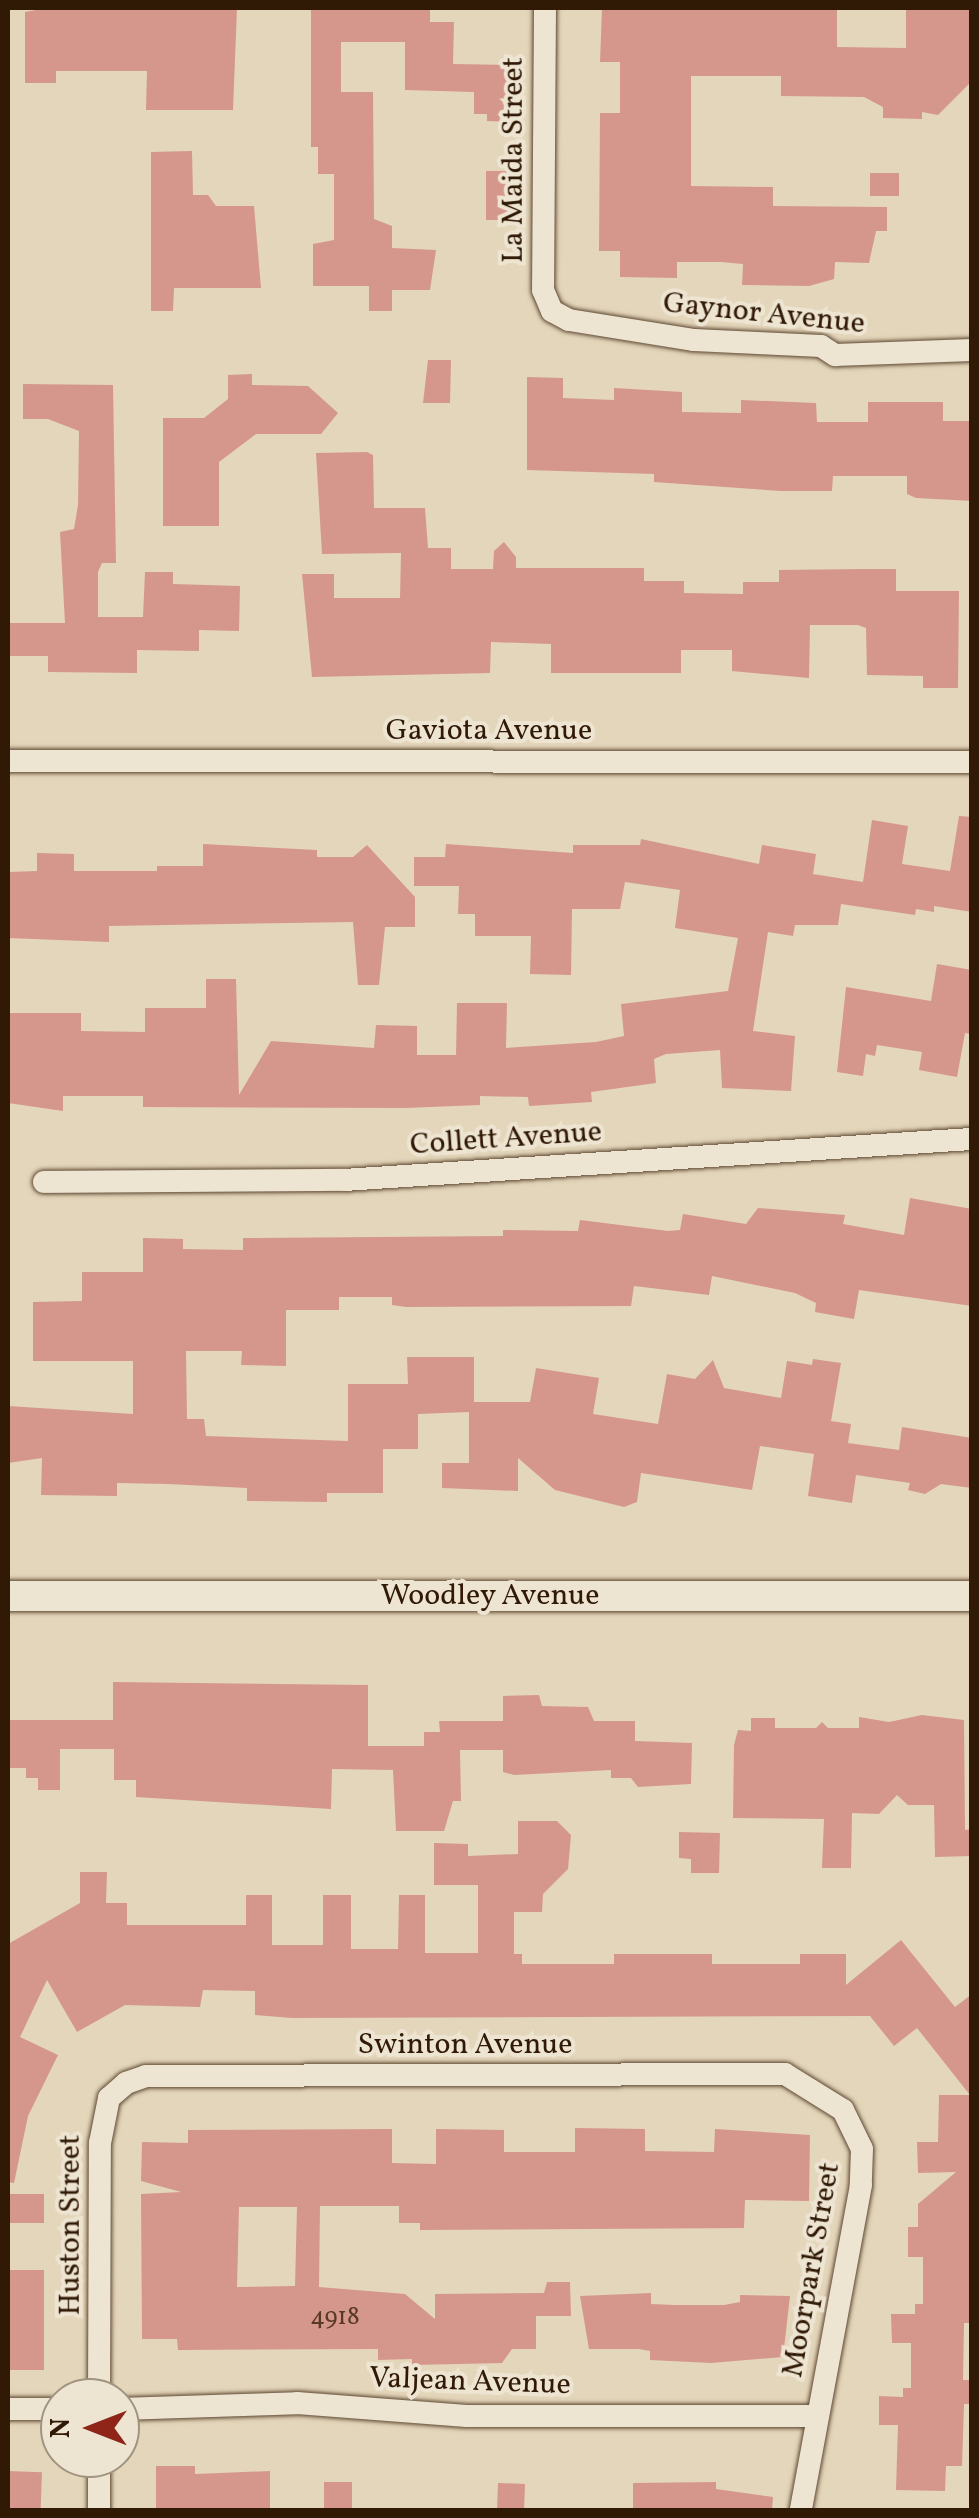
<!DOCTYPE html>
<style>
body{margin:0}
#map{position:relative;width:979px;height:2518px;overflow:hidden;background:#e4d6ba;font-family:Vollkorn,serif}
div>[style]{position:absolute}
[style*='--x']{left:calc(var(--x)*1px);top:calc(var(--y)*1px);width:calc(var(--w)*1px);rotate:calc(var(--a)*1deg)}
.building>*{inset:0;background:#d5978b;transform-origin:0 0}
.roads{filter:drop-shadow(0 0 2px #5d4832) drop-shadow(0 0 2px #5d4832)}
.street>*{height:22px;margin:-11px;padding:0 11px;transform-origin:11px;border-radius:11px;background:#ede4d2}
.secondary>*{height:30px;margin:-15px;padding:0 15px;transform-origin:15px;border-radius:15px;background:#ede4d2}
span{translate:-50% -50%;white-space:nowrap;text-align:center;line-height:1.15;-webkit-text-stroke:8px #ede4d2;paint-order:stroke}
.number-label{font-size:25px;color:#593826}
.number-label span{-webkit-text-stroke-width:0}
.street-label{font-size:30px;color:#301905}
.frame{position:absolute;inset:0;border:10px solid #301905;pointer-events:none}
.north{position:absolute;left:40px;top:2378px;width:100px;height:100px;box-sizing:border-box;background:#ede4d2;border:2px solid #a19380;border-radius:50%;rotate:270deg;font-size:28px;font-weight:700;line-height:40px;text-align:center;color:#301905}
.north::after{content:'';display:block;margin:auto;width:35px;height:45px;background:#8f2418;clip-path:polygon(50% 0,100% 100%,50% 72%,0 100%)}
</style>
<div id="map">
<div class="building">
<div style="clip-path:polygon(48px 8px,237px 8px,233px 110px,146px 110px,147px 71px,56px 71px,56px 83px,25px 83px,25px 12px)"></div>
<div style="clip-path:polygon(311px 8px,430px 8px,430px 22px,454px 22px,453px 64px,512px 65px,511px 122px,487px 121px,487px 114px,474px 114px,474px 92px,405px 90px,405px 42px,341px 42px,341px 92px,373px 92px,374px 219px,392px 226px,392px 248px,436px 250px,430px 290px,392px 290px,392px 311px,369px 311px,369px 286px,313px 286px,313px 244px,334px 240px,334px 174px,318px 174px,318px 147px,311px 147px)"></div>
<div style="clip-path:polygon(602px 8px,837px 8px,837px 47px,906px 48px,906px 8px,972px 8px,972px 81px,938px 115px,922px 112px,922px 119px,883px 118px,883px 107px,864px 97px,781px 96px,781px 76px,691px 76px,691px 186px,773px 187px,773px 206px,887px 207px,887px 231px,876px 231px,869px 263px,835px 262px,834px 279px,809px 286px,742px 285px,743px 264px,721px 262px,677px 262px,677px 278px,620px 277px,620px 251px,599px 251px,600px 113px,620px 113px,620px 62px,600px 62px)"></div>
<div style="clip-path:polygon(192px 151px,193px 195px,208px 195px,216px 206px,254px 206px,261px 288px,174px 288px,173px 311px,151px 311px,151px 152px)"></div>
<div style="left:486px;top:171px;width:28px;height:49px"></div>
<div style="left:870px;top:173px;width:29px;height:23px"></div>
<div style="clip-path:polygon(428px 360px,451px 360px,450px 403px,423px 403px)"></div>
<div style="clip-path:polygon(252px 374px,252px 385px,308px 386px,338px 413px,321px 434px,256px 434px,219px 462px,219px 526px,163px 526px,163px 418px,204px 418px,228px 399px,228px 375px)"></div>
<div style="clip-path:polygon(527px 377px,563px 378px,563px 398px,614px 400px,614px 388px,682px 392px,682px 412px,741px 413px,741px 400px,816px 403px,817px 422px,868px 422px,868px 402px,943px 402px,943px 421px,972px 421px,972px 501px,916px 498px,907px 494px,907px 476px,833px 476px,832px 491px,781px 491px,654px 482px,654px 474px,527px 470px)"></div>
<div style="clip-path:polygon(23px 384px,113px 385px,116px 563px,102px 563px,98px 572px,98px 617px,143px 617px,145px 572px,173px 572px,173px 584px,240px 586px,239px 631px,199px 630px,199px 651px,137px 650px,137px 673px,48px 672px,48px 656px,8px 656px,8px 623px,65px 623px,60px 532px,74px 529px,78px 505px,79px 431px,48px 419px,23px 419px)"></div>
<div style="clip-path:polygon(367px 452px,373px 455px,374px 508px,425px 508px,428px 548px,451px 548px,451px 569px,493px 569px,494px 551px,504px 542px,516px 557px,516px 568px,644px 568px,644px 581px,684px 581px,684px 593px,743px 594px,743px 582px,779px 582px,779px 570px,863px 569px,896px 569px,896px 591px,959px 591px,958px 688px,923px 688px,923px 676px,867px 675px,866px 628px,858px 625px,810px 625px,809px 678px,732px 671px,732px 650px,681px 650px,681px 673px,551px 673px,551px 644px,491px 642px,490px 673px,312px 677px,302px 574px,334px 574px,334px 598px,400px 598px,401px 553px,322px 554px,316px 453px)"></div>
<div style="clip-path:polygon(959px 816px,972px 817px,972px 912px,934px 906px,934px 912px,916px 909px,915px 915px,841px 904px,838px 925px,795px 925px,793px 936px,768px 932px,753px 1031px,795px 1036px,791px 1091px,722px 1088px,720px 1050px,666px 1054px,654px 1059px,656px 1083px,591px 1092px,592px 1102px,529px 1106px,528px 1097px,480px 1096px,480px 1105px,405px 1108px,143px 1107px,143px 1096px,63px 1096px,63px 1111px,8px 1103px,8px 1013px,81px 1013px,81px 1031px,145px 1032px,145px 1008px,206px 1008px,206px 979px,236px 979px,239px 1095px,271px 1041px,374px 1048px,376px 1025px,417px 1026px,417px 1055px,456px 1055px,457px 1003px,507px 1003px,506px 1048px,596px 1042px,624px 1036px,621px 1004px,728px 991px,738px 938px,675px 928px,680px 890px,625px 882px,620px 909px,572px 909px,571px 975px,530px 974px,531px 936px,475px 936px,475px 914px,458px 914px,459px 886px,414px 886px,414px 857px,445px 857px,446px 844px,573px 853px,573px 845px,640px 845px,641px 839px,759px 864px,762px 845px,816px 854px,813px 874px,863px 882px,872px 820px,908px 826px,902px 864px,950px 871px)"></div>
<div style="clip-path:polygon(203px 844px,317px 850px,317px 857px,353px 857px,367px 845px,415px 897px,415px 927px,385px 927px,379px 985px,358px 985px,353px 922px,109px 926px,109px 942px,8px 938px,8px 872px,37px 871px,37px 853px,74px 854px,74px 871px,157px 871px,157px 866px,203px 866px)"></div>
<div style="clip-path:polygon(937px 964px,972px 970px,972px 1034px,965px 1033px,957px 1077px,919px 1070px,922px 1052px,877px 1045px,875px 1056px,866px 1054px,863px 1076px,837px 1072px,846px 987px,931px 1001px)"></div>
<div style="clip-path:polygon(910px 1198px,972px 1209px,972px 1306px,859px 1290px,854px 1319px,815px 1312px,816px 1303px,795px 1293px,712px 1276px,709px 1295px,634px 1286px,631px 1306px,406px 1307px,392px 1305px,392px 1297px,339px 1297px,339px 1310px,286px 1310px,286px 1366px,241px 1365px,242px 1351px,186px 1351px,187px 1419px,204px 1419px,206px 1436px,348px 1441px,348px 1384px,408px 1384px,407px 1357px,474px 1357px,474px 1402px,530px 1402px,536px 1368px,599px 1378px,593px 1414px,658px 1424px,667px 1374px,695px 1379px,713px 1360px,724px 1388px,781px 1398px,787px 1361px,812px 1365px,813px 1359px,841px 1363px,831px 1421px,851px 1424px,848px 1443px,899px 1450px,902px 1427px,972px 1438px,972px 1488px,941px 1484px,925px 1494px,908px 1490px,910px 1483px,856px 1475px,852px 1503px,808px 1496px,814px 1454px,760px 1446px,752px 1490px,641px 1473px,637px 1502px,624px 1507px,555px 1490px,518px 1458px,518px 1491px,442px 1488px,442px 1463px,469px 1463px,469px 1412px,418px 1414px,418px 1449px,383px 1449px,383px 1493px,327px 1493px,327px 1502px,247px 1501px,247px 1488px,168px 1484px,117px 1483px,117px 1496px,41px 1495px,42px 1458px,8px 1463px,8px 1406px,133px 1414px,133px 1361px,33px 1361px,33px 1302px,82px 1301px,82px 1272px,143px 1272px,143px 1238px,183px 1239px,183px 1249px,243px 1250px,243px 1238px,503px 1236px,503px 1230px,578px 1231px,580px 1220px,668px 1231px,680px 1230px,683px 1214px,746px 1224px,758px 1208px,845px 1215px,843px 1224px,904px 1235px)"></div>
<div style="clip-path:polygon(113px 1682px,368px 1685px,368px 1746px,424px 1746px,424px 1732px,440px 1732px,439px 1721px,503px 1721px,503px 1696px,539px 1695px,542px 1706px,588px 1707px,594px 1721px,635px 1721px,635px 1741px,692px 1743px,691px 1784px,638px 1787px,631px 1778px,611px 1778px,611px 1770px,514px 1775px,503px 1772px,503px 1750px,460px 1750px,461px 1801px,453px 1801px,444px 1831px,396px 1831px,393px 1770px,332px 1769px,331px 1809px,136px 1797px,136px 1780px,114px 1780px,114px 1749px,60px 1749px,60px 1790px,38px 1790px,38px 1778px,26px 1778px,26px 1768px,8px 1768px,8px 1720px,113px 1720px)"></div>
<div style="clip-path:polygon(922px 1715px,964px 1720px,965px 1830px,972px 1829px,972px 1856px,935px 1857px,934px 1805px,908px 1805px,897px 1795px,879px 1814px,852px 1813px,851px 1868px,822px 1868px,824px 1819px,733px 1818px,734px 1745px,738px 1730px,751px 1731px,751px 1718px,775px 1718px,775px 1728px,816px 1728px,822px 1722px,828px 1728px,859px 1728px,859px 1717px,889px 1722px)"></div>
<div style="clip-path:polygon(518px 1821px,557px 1821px,571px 1835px,568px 1869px,543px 1894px,542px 1912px,514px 1912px,514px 1954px,522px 1954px,522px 1964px,614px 1964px,614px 1954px,712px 1954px,712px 1964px,800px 1964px,800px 1954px,846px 1954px,846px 1985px,901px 1940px,955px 2007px,972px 1994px,972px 2323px,964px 2323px,963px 2380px,972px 2380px,972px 2404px,964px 2404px,962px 2466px,946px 2466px,945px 2491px,896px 2490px,898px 2425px,879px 2425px,879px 2396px,903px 2397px,903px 2388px,911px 2388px,911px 2343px,892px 2343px,891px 2314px,915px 2314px,915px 2304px,923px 2304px,923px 2257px,908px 2257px,908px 2227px,918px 2227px,918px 2204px,956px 2172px,918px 2173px,917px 2142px,938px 2142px,939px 2095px,970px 2095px,917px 2028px,894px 2046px,870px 2016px,292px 2018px,255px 2015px,255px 1991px,203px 1990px,200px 2007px,125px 2005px,77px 2032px,47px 1980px,20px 2037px,58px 2055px,28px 2116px,14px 2183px,8px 2182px,8px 1944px,80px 1903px,80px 1872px,107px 1872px,106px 1903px,127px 1903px,127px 1925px,246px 1925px,246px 1895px,272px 1895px,272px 1945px,323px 1945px,323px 1895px,351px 1895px,351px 1949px,398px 1949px,399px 1895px,425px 1895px,425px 1953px,478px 1953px,478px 1885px,434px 1885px,434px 1843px,468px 1844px,468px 1856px,518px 1854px)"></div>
<div style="clip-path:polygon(679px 1832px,720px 1833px,719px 1873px,691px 1873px,691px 1859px,679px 1858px)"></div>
<div style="clip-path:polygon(evenodd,575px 2128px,645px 2129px,645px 2151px,714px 2152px,715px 2129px,810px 2135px,809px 2201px,745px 2200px,744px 2228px,420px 2230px,420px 2223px,399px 2223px,399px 2206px,320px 2206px,319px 2287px,405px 2294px,435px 2319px,435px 2294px,544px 2293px,547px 2282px,570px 2282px,571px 2316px,536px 2316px,536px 2349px,512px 2349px,502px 2363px,412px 2365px,412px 2359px,378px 2360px,378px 2349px,178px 2350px,177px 2339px,142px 2339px,141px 2194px,181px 2192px,141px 2181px,142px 2142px,188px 2143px,188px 2130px,392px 2129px,392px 2163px,436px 2164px,436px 2129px,504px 2130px,504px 2152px,575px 2152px,575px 2128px,239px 2207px,297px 2207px,295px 2286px,237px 2287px,239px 2207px)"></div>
<div style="left:8px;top:2194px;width:36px;height:29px"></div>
<div style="left:8px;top:2270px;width:36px;height:100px"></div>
<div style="clip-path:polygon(651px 2293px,651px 2304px,675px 2305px,724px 2305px,740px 2302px,740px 2295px,790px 2296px,783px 2357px,711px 2363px,650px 2360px,650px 2351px,639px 2349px,589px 2349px,580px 2296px)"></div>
<div style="clip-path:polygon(156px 2466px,195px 2466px,195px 2474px,270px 2471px,270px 2510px,156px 2508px)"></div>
<div style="left:8px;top:2471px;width:34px;height:39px;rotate:2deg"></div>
<div style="left:324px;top:2482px;width:28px;height:28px"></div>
<div style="clip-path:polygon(716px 2482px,716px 2489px,773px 2497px,772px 2510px,633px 2510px,633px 2483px)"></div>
<div style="left:498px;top:2483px;width:27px;height:27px;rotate:2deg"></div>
</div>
<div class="roads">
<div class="street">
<div style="--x:545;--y:8;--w:282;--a:90.4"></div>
<div style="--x:543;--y:290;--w:23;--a:67"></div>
<div style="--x:552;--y:311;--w:19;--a:28"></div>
<div style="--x:569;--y:320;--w:127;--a:9.1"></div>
<div style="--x:694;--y:340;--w:127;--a:2.7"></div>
<div style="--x:821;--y:346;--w:17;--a:33"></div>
<div style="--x:835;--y:355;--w:137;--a:-2.1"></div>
<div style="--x:8;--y:761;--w:964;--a:0.06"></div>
<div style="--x:44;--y:1182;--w:300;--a:-0.4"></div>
<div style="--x:344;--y:1180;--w:629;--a:-3.74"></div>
<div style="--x:99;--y:2398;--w:255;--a:-89.8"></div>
<div style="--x:100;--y:2143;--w:46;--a:-78.7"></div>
<div style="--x:109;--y:2098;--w:23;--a:-41"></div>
<div style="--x:126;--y:2083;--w:21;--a:-19"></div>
<div style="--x:146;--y:2076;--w:639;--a:-0.18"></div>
<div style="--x:785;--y:2074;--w:68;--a:31.8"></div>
<div style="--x:843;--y:2110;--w:43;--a:64"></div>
<div style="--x:862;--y:2149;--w:36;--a:92"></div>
<div style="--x:861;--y:2185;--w:330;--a:100.5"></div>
<div style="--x:8;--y:2409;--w:52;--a:0"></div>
<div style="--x:120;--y:2409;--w:177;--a:-1.9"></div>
<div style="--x:297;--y:2403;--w:170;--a:4.4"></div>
<div style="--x:467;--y:2416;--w:350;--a:0"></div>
<div style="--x:99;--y:2510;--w:52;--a:-90"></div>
</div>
<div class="secondary">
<div style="--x:8;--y:1596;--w:964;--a:0"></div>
</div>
</div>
<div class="number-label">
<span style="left:335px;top:2318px">4918</span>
</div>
<div class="street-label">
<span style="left:514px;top:160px;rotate:-90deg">La Maida Street</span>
<span style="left:764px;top:314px;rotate:6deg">Gaynor Avenue</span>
<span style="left:489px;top:731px">Gaviota Avenue</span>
<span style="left:506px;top:1139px;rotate:-4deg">Collett Avenue</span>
<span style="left:490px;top:1596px">Woodley Avenue</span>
<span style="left:465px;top:2045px">Swinton Avenue</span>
<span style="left:71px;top:2225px;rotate:-90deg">Huston Street</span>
<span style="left:812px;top:2270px;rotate:-80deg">Moorpark Street</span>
<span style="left:470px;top:2382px;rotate:2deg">Valjean Avenue</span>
</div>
<div class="frame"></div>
<div class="north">N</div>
</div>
